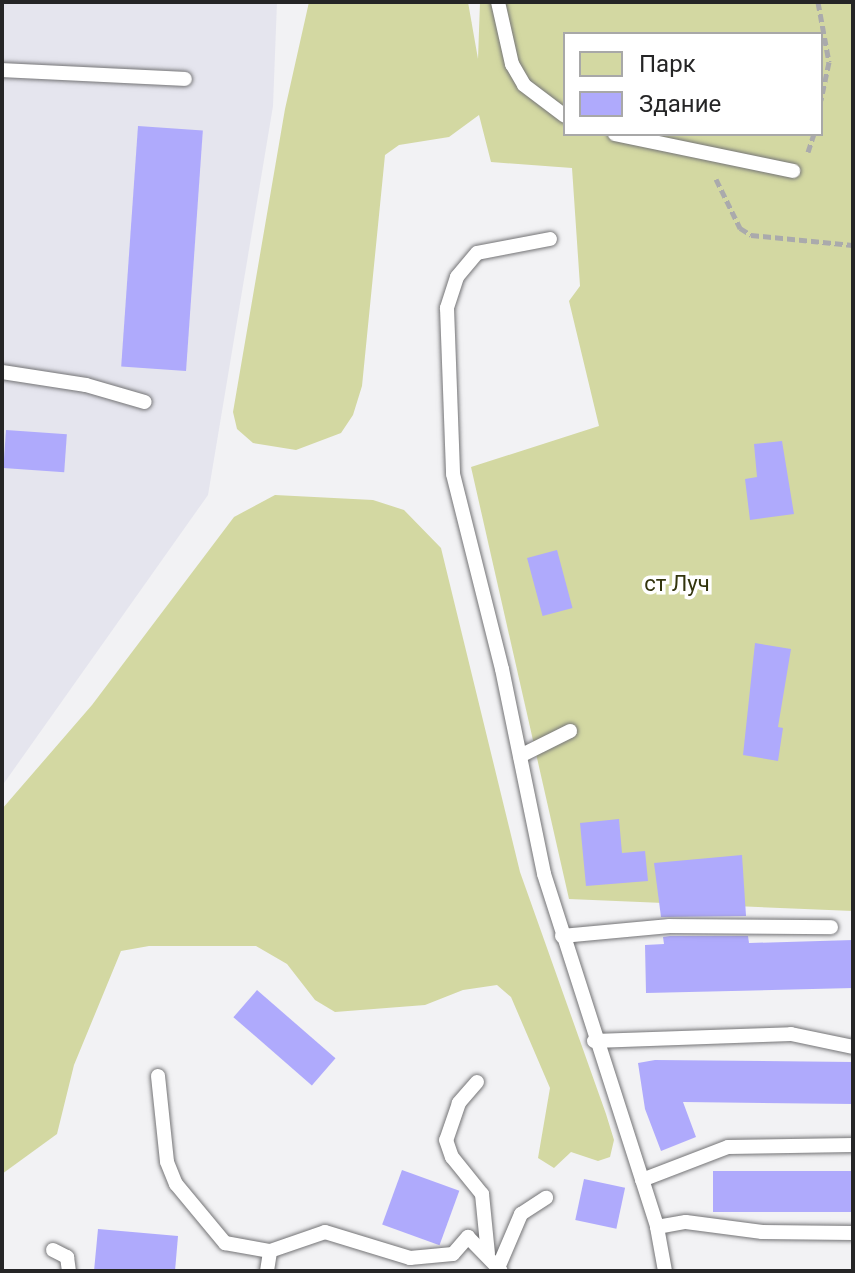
<!DOCTYPE html>
<meta charset="utf-8">
<style>
body{margin:0}
#map{position:relative;width:855px;height:1273px;overflow:hidden;background:#f2f2f4;font-family:Roboto,sans-serif}
div>[style]{position:absolute}
[style*='--x']{left:calc(var(--x)*1px);top:calc(var(--y)*1px);width:calc(var(--w)*1px);rotate:calc(var(--a)*1deg)}
.built>*{inset:0;background:#e5e5ee}
.green>*{inset:0;background:#d3d8a2}
.building>*{inset:0;background:#afaafc;transform-origin:0 0}
.path>*{height:5px;margin-top:-2.5px;transform-origin:0;background:repeating-linear-gradient(90deg,#aaaaac 0 8px,transparent 0 12px)}
.roads{filter:drop-shadow(0 0 2px #747476) drop-shadow(0 0 2px #747476)}
.service>*{height:14px;margin:-7px;padding:0 7px;transform-origin:7px;border-radius:7px;background:#fff}
span{translate:-50% -50%;white-space:nowrap;text-align:center;line-height:1.15;-webkit-text-stroke:7px #fff;paint-order:stroke}
.park-label{font-size:22px;color:#33350e}
.frame{position:absolute;inset:0;border:4px solid #252526;pointer-events:none}
.legend{position:absolute;left:563px;top:32px;width:260px;height:104px;box-sizing:border-box;background:#fff;border:2px solid #a8a8a8;margin:0;padding:10px 14px;list-style:none;font-size:24px;color:#252526}
.legend li{display:flex;align-items:center;gap:16px;height:40px}
.legend b{width:40px;border:2px solid #a8a8a8}
</style>
<div id="map">
<div class="built">
<div style="clip-path:polygon(2px 2px,277px 2px,273px 106px,208px 495px,2px 786px)"></div>
</div>
<div class="green">
<div style="clip-path:polygon(evenodd,309px 2px,468px 2px,478px 59px,480px 2px,853px 2px,853px 911px,569px 899px,471px 467px,599px 426px,569px 301px,580px 286px,572px 168px,491px 162px,479px 115px,449px 137px,399px 145px,385px 155px,362px 386px,353px 415px,341px 433px,296px 450px,253px 443px,237px 429px,233px 412px,285px 109px,309px 2px,565px 34px,821px 34px,821px 134px,565px 134px,565px 34px)"></div>
<div style="clip-path:polygon(275px 495px,373px 500px,404px 510px,441px 548px,520px 872px,606px 1114px,614px 1140px,610px 1157px,598px 1161px,571px 1152px,554px 1168px,538px 1158px,550px 1088px,511px 997px,497px 985px,463px 990px,425px 1005px,335px 1012px,315px 1000px,287px 964px,256px 946px,149px 946px,121px 951px,74px 1065px,57px 1134px,2px 1174px,2px 809px,92px 705px,234px 517px)"></div>
</div>
<div class="building">
<div style="left:138px;top:126px;width:65px;height:241px;rotate:4deg"></div>
<div style="left:6px;top:430px;width:61px;height:38px;rotate:4deg"></div>
<div style="clip-path:polygon(782px 441px,794px 514px,750px 520px,745px 479px,757px 477px,754px 444px)"></div>
<div style="left:557px;top:550px;width:60px;height:31px;rotate:75deg"></div>
<div style="clip-path:polygon(755px 643px,791px 649px,778px 727px,783px 728px,778px 761px,743px 755px)"></div>
<div style="clip-path:polygon(619px 819px,622px 853px,645px 851px,648px 881px,586px 886px,580px 823px)"></div>
<div style="clip-path:polygon(742px 855px,746px 916px,661px 917px,654px 863px)"></div>
<div style="clip-path:polygon(748px 936px,749px 943px,853px 940px,853px 988px,646px 993px,645px 945px,664px 944px,663px 937px,670px 936px)"></div>
<div style="left:257px;top:990px;width:104px;height:36px;rotate:41deg"></div>
<div style="clip-path:polygon(655px 1060px,853px 1062px,853px 1104px,683px 1102px,696px 1137px,661px 1151px,645px 1109px,638px 1063px)"></div>
<div style="left:402px;top:1170px;width:61px;height:58px;rotate:20deg"></div>
<div style="left:853px;top:1171px;width:41px;height:140px;rotate:90deg"></div>
<div style="left:584px;top:1179px;width:42px;height:42px;rotate:12deg"></div>
<div style="clip-path:polygon(98px 1229px,178px 1236px,175px 1271px,94px 1271px)"></div>
</div>
<div class="path">
<div style="--x:818;--y:2;--w:61;--a:79.6"></div>
<div style="--x:829;--y:62;--w:39;--a:102"></div>
<div style="--x:808;--y:152;--w:19;--a:-72"></div>
<div style="--x:716;--y:179;--w:55;--a:63.9"></div>
<div style="--x:740;--y:228;--w:13;--a:32"></div>
<div style="--x:751;--y:235;--w:102;--a:5.6"></div>
</div>
<div class="roads">
<div class="service">
<div style="--x:498;--y:2;--w:64;--a:77.3"></div>
<div style="--x:512;--y:64;--w:24;--a:60"></div>
<div style="--x:524;--y:85;--w:51;--a:37.1"></div>
<div style="--x:2;--y:70;--w:183;--a:2.8"></div>
<div style="--x:615;--y:134;--w:182;--a:11.7"></div>
<div style="--x:550;--y:239;--w:74;--a:169.1"></div>
<div style="--x:477;--y:253;--w:31;--a:130"></div>
<div style="--x:457;--y:277;--w:33;--a:108"></div>
<div style="--x:447;--y:308;--w:166;--a:87.9"></div>
<div style="--x:453;--y:474;--w:201;--a:75.9"></div>
<div style="--x:502;--y:669;--w:209;--a:78.4"></div>
<div style="--x:544;--y:874;--w:371;--a:72.2"></div>
<div style="--x:657;--y:1227;--w:45;--a:79.7"></div>
<div style="--x:2;--y:372;--w:85;--a:8.8"></div>
<div style="--x:86;--y:385;--w:61;--a:16.1"></div>
<div style="--x:520;--y:756;--w:56;--a:-26.6"></div>
<div style="--x:562;--y:936;--w:108;--a:-5.3"></div>
<div style="--x:670;--y:926;--w:161;--a:0.4"></div>
<div style="--x:594;--y:1041;--w:197;--a:-2"></div>
<div style="--x:791;--y:1034;--w:63;--a:11.8"></div>
<div style="--x:158;--y:1076;--w:86;--a:84"></div>
<div style="--x:167;--y:1162;--w:24;--a:68"></div>
<div style="--x:176;--y:1184;--w:77;--a:50.3"></div>
<div style="--x:225;--y:1243;--w:46;--a:10.1"></div>
<div style="--x:270;--y:1251;--w:58;--a:-19.1"></div>
<div style="--x:325;--y:1232;--w:89;--a:17"></div>
<div style="--x:410;--y:1258;--w:43;--a:-5.3"></div>
<div style="--x:453;--y:1254;--w:23;--a:-49"></div>
<div style="--x:468;--y:1237;--w:47;--a:45.9"></div>
<div style="--x:477;--y:1082;--w:28;--a:131"></div>
<div style="--x:459;--y:1103;--w:39;--a:109"></div>
<div style="--x:446;--y:1140;--w:18;--a:71"></div>
<div style="--x:452;--y:1157;--w:48;--a:51"></div>
<div style="--x:482;--y:1194;--w:60;--a:84.3"></div>
<div style="--x:642;--y:1180;--w:92;--a:-21"></div>
<div style="--x:728;--y:1147;--w:125;--a:-0.9"></div>
<div style="--x:657;--y:1227;--w:29;--a:-10"></div>
<div style="--x:686;--y:1222;--w:77;--a:7.5"></div>
<div style="--x:762;--y:1232;--w:91;--a:0.6"></div>
<div style="--x:53;--y:1250;--w:16;--a:27"></div>
<div style="--x:67;--y:1257;--w:14;--a:82"></div>
<div style="--x:498;--y:1268;--w:59;--a:-66.9"></div>
<div style="--x:521;--y:1214;--w:30;--a:-33"></div>
<div style="--x:267;--y:1271;--w:20;--a:-81"></div>
</div>
</div>
<div class="park-label">
<span style="left:677px;top:584px">ст Луч</span>
</div>
<div class="frame"></div>
<ul class="legend">
<li><b style="height:22px;background:#d3d8a2"></b>Парк</li>
<li><b style="height:22px;background:#afaafc"></b>Здание</li>
</ul>
</div>
